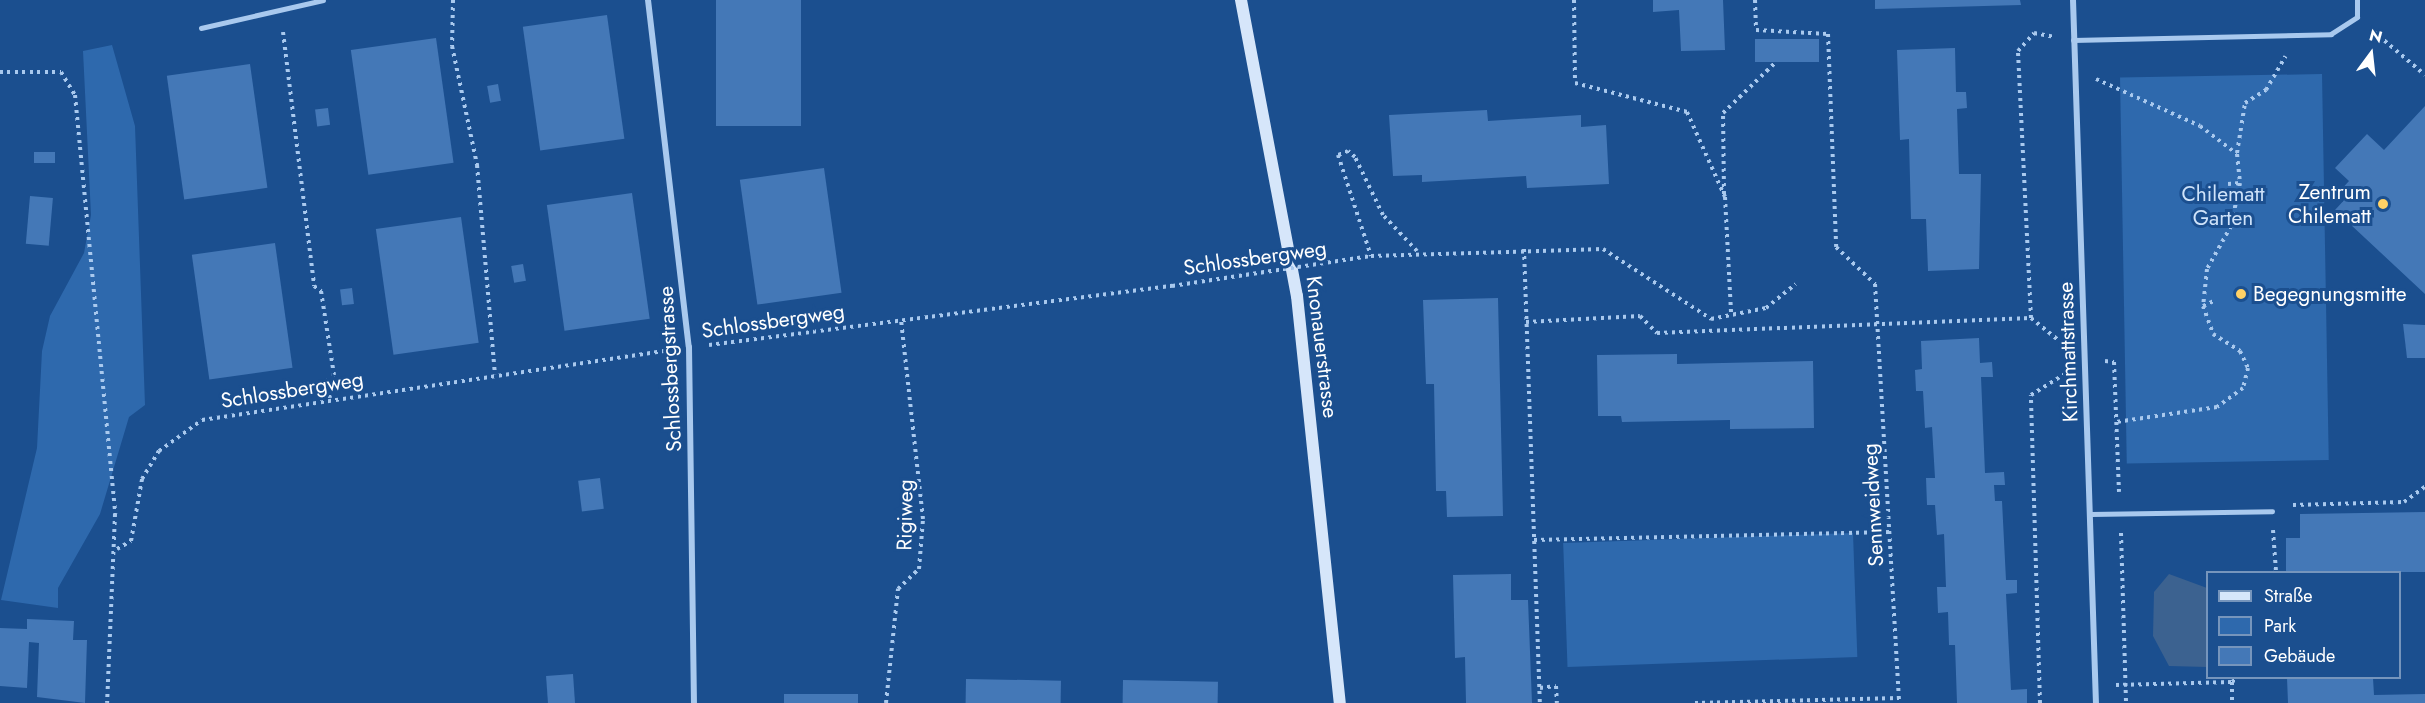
<!DOCTYPE html>
<meta charset="utf-8">
<style>
body{margin:0}
#map{position:relative;width:2425px;height:703px;overflow:hidden;background:#1b4f8f;font-family:Jost,sans-serif}
div>[style]{position:absolute}
[style*='--x']{left:calc(var(--x)*1px);top:calc(var(--y)*1px);width:calc(var(--w)*1px);rotate:calc(var(--a)*1deg)}
.green>*{inset:0;background:#2e69ad;transform-origin:0 0}
.water>*{inset:0;background:#3c6290}
.building>*{inset:0;background:#4478b7;transform-origin:0 0}
.path>*{height:4px;margin-top:-2px;transform-origin:0;background:repeating-linear-gradient(90deg,#a9c9ee 0 3px,transparent 0 7.5px)}
.lane>*{height:4.5px;margin:-2.25px;padding:0 2.25px;transform-origin:2.25px;border-radius:2.25px;background:#a9c9ee}
.street>*{height:6px;margin:-3px;padding:0 3px;transform-origin:3px;border-radius:3px;background:#a9c9ee}
.secondary>*{height:12px;margin:-6px;padding:0 6px;transform-origin:6px;border-radius:6px;background:#d6e6fa}
.path-bridge>*{height:4px;margin-top:-2px;transform-origin:0;background:repeating-linear-gradient(90deg,#a9c9ee 0 3px,transparent 0 7.5px)}
.dots>*{width:16px;height:16px;translate:-50% -50%;box-sizing:border-box;border:3px solid #1b4f8f;border-radius:50%}
span{translate:-50% -50%;white-space:nowrap;text-align:center;line-height:1.15;-webkit-text-stroke:6px #1b4f8f;paint-order:stroke}
.poi-label{font-size:21px;color:#fff}
.right{translate:-100% -50%;text-align:right}
.left{translate:0 -50%;text-align:left}
.park-label{font-size:21px;color:#cfe3fa}
.street-label{font-size:21px;color:#fff}
.legend{position:absolute;left:2206px;top:571px;width:195px;height:108px;box-sizing:border-box;background:#1b4f8f;border:2px solid #7695bc;margin:0;padding:8px 10px;list-style:none;font-size:18px;color:#fff}
.legend li{display:flex;align-items:center;gap:12px;height:30px}
.legend b{width:30px;border:2px solid #7695bc}
.north{position:absolute;left:2341px;top:24px;width:60px;height:60px;-webkit-text-stroke:4px #1b4f8f;paint-order:stroke;rotate:15deg;font-size:16px;font-weight:700;line-height:24px;text-align:center;color:#fff}
.north::after{content:'';display:block;margin:auto;width:21px;height:27px;background:#fff;clip-path:polygon(50% 0,100% 100%,50% 72%,0 100%)}
</style>
<div id="map">
<div class="green">
<div style="clip-path:polygon(112px 45px,135px 126px,145px 405px,129px 417px,100px 514px,58px 588px,58px 608px,1px 600px,37px 448px,42px 351px,50px 316px,84px 253px,91px 215px,83px 51px)"></div>
<div style="left:2322px;top:74px;width:386px;height:202px;rotate:89deg"></div>
<div style="left:1853px;top:533px;width:124px;height:290px;rotate:88deg"></div>
</div>
<div class="water">
<div style="clip-path:polygon(2169px 574px,2207px 588px,2207px 667px,2169px 666px,2153px 636px,2154px 592px)"></div>
</div>
<div class="building">
<div style="left:716px;top:0;width:85px;height:126px"></div>
<div style="clip-path:polygon(1653px 0,1723px 0,1725px 50px,1681px 51px,1679px 10px,1653px 12px)"></div>
<div style="clip-path:polygon(1875px 0,2020px 0,2021px 5px,1875px 9px)"></div>
<div style="left:607px;top:15px;width:125px;height:85px;rotate:82deg"></div>
<div style="left:436px;top:38px;width:126px;height:86px;rotate:82deg"></div>
<div style="left:1819px;top:39px;width:23px;height:64px;rotate:90deg"></div>
<div style="clip-path:polygon(1955px 48px,1956px 92px,1966px 92px,1967px 108px,1957px 109px,1959px 174px,1981px 174px,1979px 269px,1928px 271px,1926px 219px,1911px 219px,1909px 139px,1900px 140px,1897px 50px)"></div>
<div style="left:250px;top:64px;width:125px;height:84px;rotate:82deg"></div>
<div style="left:498px;top:84px;width:17px;height:11px;rotate:80deg"></div>
<div style="clip-path:polygon(2425px 106px,2425px 294px,2335px 210px,2346px 198px,2339px 192px,2349px 181px,2335px 168px,2367px 134px,2384px 150px)"></div>
<div style="left:328px;top:108px;width:17px;height:13px;rotate:83deg"></div>
<div style="clip-path:polygon(1487px 110px,1488px 121px,1581px 115px,1581px 127px,1606px 125px,1609px 184px,1527px 188px,1526px 176px,1422px 182px,1422px 175px,1393px 176px,1389px 115px)"></div>
<div style="left:34px;top:152px;width:21px;height:11px"></div>
<div style="left:824px;top:168px;width:126px;height:85px;rotate:82deg"></div>
<div style="left:632px;top:193px;width:127px;height:86px;rotate:82deg"></div>
<div style="left:30px;top:196px;width:23px;height:48px;rotate:5deg"></div>
<div style="left:461px;top:217px;width:127px;height:86px;rotate:82deg"></div>
<div style="left:275px;top:243px;width:126px;height:84px;rotate:82deg"></div>
<div style="left:523px;top:264px;width:17px;height:12px;rotate:80deg"></div>
<div style="left:352px;top:288px;width:16px;height:12px;rotate:83deg"></div>
<div style="clip-path:polygon(1498px 298px,1503px 516px,1447px 517px,1446px 491px,1436px 491px,1434px 384px,1426px 384px,1423px 300px)"></div>
<div style="clip-path:polygon(2403px 324px,2425px 325px,2425px 358px,2407px 358px)"></div>
<div style="clip-path:polygon(1979px 338px,1980px 363px,1992px 362px,1993px 377px,1981px 377px,1985px 473px,2004px 472px,2005px 485px,1994px 485px,1995px 501px,2002px 501px,2006px 580px,2017px 580px,2017px 593px,2006px 594px,2011px 690px,2027px 689px,2027px 703px,1957px 703px,1955px 645px,1949px 645px,1948px 612px,1938px 613px,1937px 587px,1946px 587px,1944px 534px,1937px 535px,1935px 505px,1927px 505px,1926px 478px,1935px 478px,1932px 427px,1925px 428px,1923px 391px,1916px 391px,1915px 370px,1922px 369px,1921px 341px)"></div>
<div style="clip-path:polygon(1677px 354px,1677px 364px,1813px 361px,1814px 428px,1730px 429px,1730px 420px,1622px 422px,1621px 416px,1598px 416px,1597px 355px)"></div>
<div style="left:600px;top:478px;width:31px;height:22px;rotate:83deg"></div>
<div style="clip-path:polygon(2425px 512px,2425px 572px,2286px 572px,2286px 538px,2300px 538px,2300px 514px)"></div>
<div style="clip-path:polygon(1511px 574px,1511px 600px,1528px 600px,1532px 703px,1466px 703px,1465px 657px,1455px 658px,1453px 575px)"></div>
<div style="clip-path:polygon(27px 619px,74px 621px,73px 640px,87px 640px,85px 703px,37px 697px,39px 643px,29px 642px,27px 688px,0 686px,0 628px,27px 629px)"></div>
<div style="left:573px;top:674px;width:29px;height:27px;rotate:86deg"></div>
<div style="clip-path:polygon(2287px 678px,2373px 678px,2374px 695px,2425px 694px,2425px 703px,2288px 703px)"></div>
<div style="left:966px;top:679px;width:95px;height:24px;rotate:1deg"></div>
<div style="left:1123px;top:680px;width:95px;height:23px;rotate:1deg"></div>
<div style="left:784px;top:694px;width:74px;height:9px"></div>
</div>
<div class="path">
<div style="--x:453;--y:0;--w:46;--a:91.2"></div>
<div style="--x:452;--y:46;--w:122;--a:78.1"></div>
<div style="--x:477;--y:165;--w:210;--a:85.1"></div>
<div style="--x:1574;--y:0;--w:83;--a:89.3"></div>
<div style="--x:1575;--y:83;--w:116;--a:14.5"></div>
<div style="--x:1687;--y:112;--w:93;--a:65.9"></div>
<div style="--x:1725;--y:197;--w:116;--a:87"></div>
<div style="--x:1755;--y:0;--w:30;--a:88"></div>
<div style="--x:1756;--y:30;--w:72;--a:3.2"></div>
<div style="--x:1828;--y:34;--w:213;--a:87.8"></div>
<div style="--x:1836;--y:247;--w:54;--a:43.5"></div>
<div style="--x:1875;--y:284;--w:420;--a:86.7"></div>
<div style="--x:2373;--y:31;--w:68;--a:40.2"></div>
<div style="--x:283;--y:32;--w:256;--a:83"></div>
<div style="--x:314;--y:286;--w:9;--a:36"></div>
<div style="--x:321;--y:291;--w:85;--a:81.2"></div>
<div style="--x:334;--y:375;--w:8;--a:140"></div>
<div style="--x:328;--y:380;--w:18;--a:84"></div>
<div style="--x:0;--y:72;--w:61;--a:0"></div>
<div style="--x:61;--y:72;--w:27;--a:59"></div>
<div style="--x:75;--y:95;--w:421;--a:84.5"></div>
<div style="--x:115;--y:514;--w:189;--a:92.4"></div>
<div style="--x:2096;--y:79;--w:114;--a:24.3"></div>
<div style="--x:2200;--y:126;--w:46;--a:37.1"></div>
<div style="--x:2237;--y:154;--w:29;--a:84"></div>
<div style="--x:2240;--y:183;--w:44;--a:101.8"></div>
<div style="--x:2231;--y:226;--w:49;--a:119.2"></div>
<div style="--x:2207;--y:269;--w:37;--a:96"></div>
<div style="--x:2203;--y:306;--w:30;--a:70"></div>
<div style="--x:2213;--y:334;--w:32;--a:32"></div>
<div style="--x:2240;--y:351;--w:19;--a:65"></div>
<div style="--x:2248;--y:368;--w:21;--a:104"></div>
<div style="--x:2243;--y:388;--w:32;--a:144"></div>
<div style="--x:2217;--y:407;--w:102;--a:171.6"></div>
<div style="--x:2237;--y:153;--w:51;--a:-80.9"></div>
<div style="--x:2245;--y:103;--w:25;--a:-32"></div>
<div style="--x:2266;--y:90;--w:39;--a:-60"></div>
<div style="--x:2228;--y:184;--w:12;--a:-5"></div>
<div style="--x:1724;--y:194;--w:81;--a:-90.7"></div>
<div style="--x:1723;--y:113;--w:71;--a:-43.9"></div>
<div style="--x:1524;--y:249;--w:454;--a:88"></div>
<div style="--x:1417;--y:251;--w:50;--a:-133.4"></div>
<div style="--x:1383;--y:215;--w:64;--a:-115.8"></div>
<div style="--x:1355;--y:157;--w:9;--a:-139"></div>
<div style="--x:1348;--y:151;--w:11;--a:158"></div>
<div style="--x:1338;--y:155;--w:106;--a:71.9"></div>
<div style="--x:1371;--y:256;--w:232;--a:-1.7"></div>
<div style="--x:1603;--y:249;--w:129;--a:32.9"></div>
<div style="--x:1711;--y:319;--w:56;--a:-11.3"></div>
<div style="--x:1766;--y:308;--w:38;--a:-39"></div>
<div style="--x:2203;--y:306;--w:14;--a:-25"></div>
<div style="--x:2031;--y:318;--w:267;--a:-92.8"></div>
<div style="--x:2018;--y:51;--w:24;--a:-48"></div>
<div style="--x:2034;--y:33;--w:20;--a:11"></div>
<div style="--x:1526;--y:322;--w:114;--a:-3"></div>
<div style="--x:1640;--y:316;--w:24;--a:45"></div>
<div style="--x:1657;--y:333;--w:374;--a:-2.3"></div>
<div style="--x:2031;--y:318;--w:40;--a:39"></div>
<div style="--x:709;--y:345;--w:467;--a:-7.3"></div>
<div style="--x:2105;--y:361;--w:9;--a:6"></div>
<div style="--x:2114;--y:362;--w:130;--a:87.8"></div>
<div style="--x:2293;--y:505;--w:111;--a:-1.5"></div>
<div style="--x:2404;--y:502;--w:26;--a:-36"></div>
<div style="--x:2273;--y:530;--w:42;--a:85.9"></div>
<div style="--x:2121;--y:533;--w:170;--a:88.3"></div>
<div style="--x:1534;--y:540;--w:356;--a:-1.3"></div>
<div style="--x:117;--y:549;--w:16;--a:-30"></div>
<div style="--x:131;--y:541;--w:63;--a:-79.9"></div>
<div style="--x:142;--y:479;--w:33;--a:-59"></div>
<div style="--x:159;--y:451;--w:53;--a:-35.8"></div>
<div style="--x:202;--y:420;--w:472;--a:-8.5"></div>
<div style="--x:2232;--y:682;--w:6;--a:-39"></div>
<div style="--x:2116;--y:685;--w:116;--a:-1.5"></div>
<div style="--x:2232;--y:682;--w:21;--a:90"></div>
<div style="--x:1540;--y:688;--w:16;--a:-7"></div>
<div style="--x:1556;--y:686;--w:17;--a:87"></div>
<div style="--x:886;--y:703;--w:115;--a:-84"></div>
<div style="--x:898;--y:589;--w:29;--a:-44"></div>
<div style="--x:919;--y:569;--w:50;--a:-85.4"></div>
<div style="--x:923;--y:519;--w:201;--a:-96.3"></div>
<div style="--x:1695;--y:703;--w:204;--a:-1.4"></div>
<div style="--x:2040;--y:703;--w:308;--a:-91.7"></div>
<div style="--x:2031;--y:395;--w:39;--a:-32"></div>
</div>
<div class="lane">
<div style="--x:201;--y:28;--w:125;--a:-12.9"></div>
<div style="--x:2073;--y:40;--w:258;--a:-1.3"></div>
<div style="--x:2331;--y:34;--w:31;--a:-33"></div>
<div style="--x:2357;--y:17;--w:17;--a:-90"></div>
<div style="--x:2091;--y:514;--w:181;--a:-0.9"></div>
</div>
<div class="street">
<div style="--x:648;--y:0;--w:349;--a:83.3"></div>
<div style="--x:689;--y:347;--w:356;--a:89.2"></div>
<div style="--x:2073;--y:0;--w:703;--a:88.13"></div>
</div>
<div class="secondary">
<div style="--x:1241;--y:0;--w:301;--a:79.3"></div>
<div style="--x:1297;--y:296;--w:409;--a:84"></div>
</div>
<div class="path-bridge">
<div style="--x:1172;--y:286;--w:201;--a:-8.6"></div>
</div>
<div class="dots">
<div style="left:2383px;top:204px;background:#ffd166"></div>
<div style="left:2241px;top:294px;background:#ffd166"></div>
</div>
<div class="poi-label">
<span class="right" style="left:2371px;top:204px">Zentrum<br>Chilematt</span>
<span class="left" style="left:2253px;top:294px">Begegnungsmitte</span>
</div>
<div class="park-label">
<span style="left:2223px;top:206px">Chilematt<br>Garten</span>
</div>
<div class="street-label">
<span style="left:1255px;top:258px;rotate:-8deg">Schlossbergweg</span>
<span style="left:773px;top:321px;rotate:-8deg">Schlossbergweg</span>
<span style="left:1322px;top:347px;rotate:83deg">Knonauerstrasse</span>
<span style="left:2068px;top:352px;rotate:-92deg">Kirchmattstrasse</span>
<span style="left:670px;top:369px;rotate:-93deg">Schlossbergstrasse</span>
<span style="left:292px;top:390px;rotate:-9deg">Schlossbergweg</span>
<span style="left:1873px;top:505px;rotate:-93deg">Sennweidweg</span>
<span style="left:905px;top:515px;rotate:-89deg">Rigiweg</span>
</div>
<ul class="legend">
<li><b style="height:8px;background:#d6e6fa"></b>Straße</li>
<li><b style="height:16px;background:#2e69ad"></b>Park</li>
<li><b style="height:16px;background:#4478b7"></b>Gebäude</li>
</ul>
<div class="north">N</div>
</div>
